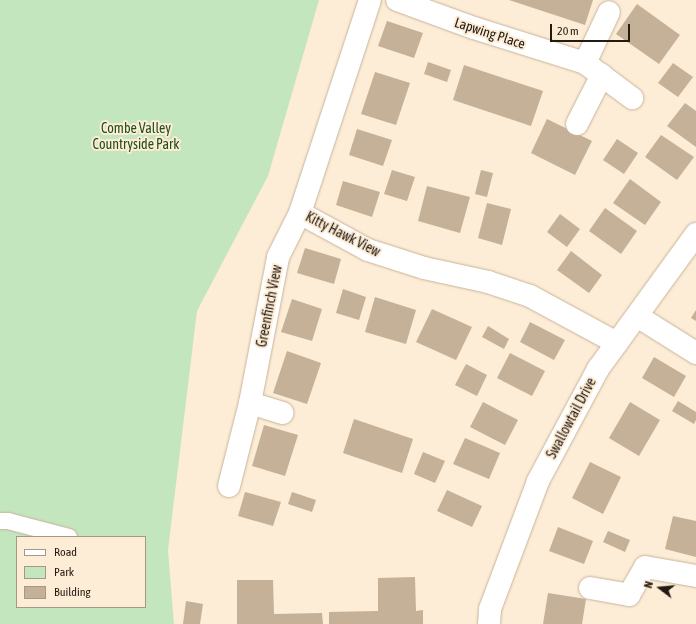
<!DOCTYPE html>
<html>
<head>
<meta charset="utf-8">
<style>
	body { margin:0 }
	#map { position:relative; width:696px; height:624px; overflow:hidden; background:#fdecd6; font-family:"Asap Condensed",sans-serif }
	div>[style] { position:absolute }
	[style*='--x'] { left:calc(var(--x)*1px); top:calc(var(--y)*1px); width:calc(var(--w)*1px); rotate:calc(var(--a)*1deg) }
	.green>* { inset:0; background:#c4e6bf }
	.building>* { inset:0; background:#c5b197 }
	.roads { filter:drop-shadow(0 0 1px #c7b499) drop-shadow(0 0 1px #c7b499) }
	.service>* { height:16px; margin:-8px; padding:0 8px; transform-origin:8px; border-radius:8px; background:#fff }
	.minor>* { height:22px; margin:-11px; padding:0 11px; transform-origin:11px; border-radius:11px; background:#fff }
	span { translate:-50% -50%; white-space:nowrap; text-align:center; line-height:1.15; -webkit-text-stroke:4px #fdecd6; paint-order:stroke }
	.street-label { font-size:14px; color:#231b11 }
	.park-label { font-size:14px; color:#20501a }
	.legend { position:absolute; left:16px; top:536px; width:130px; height:72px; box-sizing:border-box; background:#fdecd6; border:1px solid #a69887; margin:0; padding:5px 7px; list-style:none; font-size:12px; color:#231b11 }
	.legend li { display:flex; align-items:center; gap:8px; height:20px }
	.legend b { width:20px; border:1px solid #a69887 }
	.north { position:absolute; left:640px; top:568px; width:40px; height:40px; -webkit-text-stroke:3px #fdecd6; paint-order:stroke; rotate:286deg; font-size:11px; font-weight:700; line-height:16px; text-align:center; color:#231b11 }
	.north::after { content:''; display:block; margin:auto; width:14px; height:18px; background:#231b11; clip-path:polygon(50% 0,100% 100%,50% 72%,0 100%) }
	.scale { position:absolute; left:550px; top:24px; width:80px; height:18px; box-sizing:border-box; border:2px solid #231b11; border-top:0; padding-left:5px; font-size:12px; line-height:14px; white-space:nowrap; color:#231b11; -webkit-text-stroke:3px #fdecd6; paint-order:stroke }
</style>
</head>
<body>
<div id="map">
	<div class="green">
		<i style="clip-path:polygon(evenodd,0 0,319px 0,268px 176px,197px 311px,168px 550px,174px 624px,0 624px,0 0,17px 537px,145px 537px,145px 607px,17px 607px,17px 537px)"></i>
	</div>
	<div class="building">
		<i style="clip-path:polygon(509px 0,593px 0,585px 25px)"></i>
		<i style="clip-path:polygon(637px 4px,680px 35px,659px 64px,616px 34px)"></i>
		<i style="clip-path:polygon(387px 21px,423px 33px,414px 58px,378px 46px)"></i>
		<i style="clip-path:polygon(428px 62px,451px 70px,447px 82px,424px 74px)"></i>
		<i style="clip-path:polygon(673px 63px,693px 77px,678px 97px,658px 83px)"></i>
		<i style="clip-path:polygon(464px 65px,543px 91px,531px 126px,453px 100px)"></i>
		<i style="clip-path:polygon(375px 72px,410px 83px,396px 125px,361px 114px)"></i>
		<i style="clip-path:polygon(685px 103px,696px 111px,696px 147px,667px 126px)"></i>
		<i style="clip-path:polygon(547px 119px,592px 141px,575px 175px,531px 153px)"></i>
		<i style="clip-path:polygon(357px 129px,392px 140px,383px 166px,349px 155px)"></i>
		<i style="clip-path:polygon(661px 135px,694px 157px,677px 180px,645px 157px)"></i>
		<i style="clip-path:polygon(617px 139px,638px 153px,624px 174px,603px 160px)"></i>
		<i style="clip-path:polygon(392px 170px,415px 177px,407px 201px,384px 194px)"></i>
		<i style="clip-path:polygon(481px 170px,493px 173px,487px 197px,475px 194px)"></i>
		<i style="clip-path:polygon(630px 179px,661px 202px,645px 225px,613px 203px)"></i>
		<i style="clip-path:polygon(343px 181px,380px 192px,372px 217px,336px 205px)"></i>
		<i style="clip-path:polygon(427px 186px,470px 197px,460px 233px,418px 221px)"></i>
		<i style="clip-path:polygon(487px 203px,511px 209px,502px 245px,478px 238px)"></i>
		<i style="clip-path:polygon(605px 208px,637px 231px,621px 254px,589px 231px)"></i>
		<i style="clip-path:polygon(560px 214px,580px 229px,567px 247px,547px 232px)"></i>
		<i style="clip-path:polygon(305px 248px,341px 259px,334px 284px,297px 273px)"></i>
		<i style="clip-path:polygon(571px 251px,602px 275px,589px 293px,557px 270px)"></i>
		<i style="clip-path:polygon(343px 289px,366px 297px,359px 320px,336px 313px)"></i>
		<i style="clip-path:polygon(375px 297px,416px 310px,406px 344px,365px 332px)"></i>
		<i style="clip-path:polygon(292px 299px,322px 309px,312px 341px,281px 332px)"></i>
		<i style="clip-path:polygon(432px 309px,472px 327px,456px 360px,416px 342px)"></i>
		<i style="clip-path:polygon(696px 310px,696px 321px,691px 318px)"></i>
		<i style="clip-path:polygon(530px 322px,565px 340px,554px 360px,520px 342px)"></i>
		<i style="clip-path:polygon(488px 326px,509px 339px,504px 349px,482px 337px)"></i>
		<i style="clip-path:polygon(287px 351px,321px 363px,307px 404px,273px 393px)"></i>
		<i style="clip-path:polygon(510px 353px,545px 371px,532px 396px,497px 378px)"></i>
		<i style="clip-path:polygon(654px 357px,686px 376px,674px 397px,642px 378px)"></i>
		<i style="clip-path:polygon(466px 364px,487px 375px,477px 396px,455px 385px)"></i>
		<i style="clip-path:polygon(678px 401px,696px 412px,696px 420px,694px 424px,672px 411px)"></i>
		<i style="clip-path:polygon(483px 402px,518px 420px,505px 445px,470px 427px)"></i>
		<i style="clip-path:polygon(630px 402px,660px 420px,639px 456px,609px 438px)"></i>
		<i style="clip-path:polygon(354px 419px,413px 439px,402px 473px,343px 453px)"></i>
		<i style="clip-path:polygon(264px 425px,298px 435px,285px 476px,252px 466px)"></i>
		<i style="clip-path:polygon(465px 438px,500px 453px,489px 479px,453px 464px)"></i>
		<i style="clip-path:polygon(423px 452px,445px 461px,435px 483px,414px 474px)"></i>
		<i style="clip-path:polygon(590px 462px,621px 477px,603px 514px,572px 498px)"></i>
		<i style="clip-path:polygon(447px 490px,482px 506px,472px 527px,437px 511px)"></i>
		<i style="clip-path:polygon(245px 492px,281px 502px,273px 526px,238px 516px)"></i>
		<i style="clip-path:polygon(292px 492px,316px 500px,312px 512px,288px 504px)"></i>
		<i style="clip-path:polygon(673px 516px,696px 521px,696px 557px,665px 549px)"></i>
		<i style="clip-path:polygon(558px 527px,593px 541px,584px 564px,549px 551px)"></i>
		<i style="clip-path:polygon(608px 531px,630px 540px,625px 552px,603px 542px)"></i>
		<i style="clip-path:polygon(415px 577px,416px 611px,423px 610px,423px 624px,329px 624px,329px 612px,378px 611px,378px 578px)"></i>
		<i style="clip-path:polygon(237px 580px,273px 580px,274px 614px,322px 613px,323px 624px,237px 624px)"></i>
		<i style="clip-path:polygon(548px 593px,586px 599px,582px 624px,543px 624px)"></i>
		<i style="clip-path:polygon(186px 601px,203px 604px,200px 624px,183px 624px)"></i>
	</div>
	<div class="roads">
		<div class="service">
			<i style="--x:0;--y:521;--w:8;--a:0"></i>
			<i style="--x:8;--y:521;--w:63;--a:14.7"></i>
		</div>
		<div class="minor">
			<i style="--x:370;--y:0;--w:224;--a:108.2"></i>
			<i style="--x:300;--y:213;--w:77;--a:28.6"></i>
			<i style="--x:368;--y:250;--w:59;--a:17.8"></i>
			<i style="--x:424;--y:268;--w:66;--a:12.3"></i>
			<i style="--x:488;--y:282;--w:44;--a:18.4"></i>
			<i style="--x:530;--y:296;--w:99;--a:28.4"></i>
			<i style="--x:397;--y:0;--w:82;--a:20"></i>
			<i style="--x:474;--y:28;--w:116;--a:17.5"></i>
			<i style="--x:585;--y:63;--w:59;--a:36.7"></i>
			<i style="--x:585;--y:63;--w:56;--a:-64.8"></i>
			<i style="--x:577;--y:124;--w:55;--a:-63"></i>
			<i style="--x:637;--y:316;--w:70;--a:32.1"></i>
			<i style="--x:250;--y:403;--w:34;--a:17"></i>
			<i style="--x:229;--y:486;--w:86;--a:-75.8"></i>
			<i style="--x:250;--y:403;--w:149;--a:-79.1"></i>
			<i style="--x:278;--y:257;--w:49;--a:-63.4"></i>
			<i style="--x:590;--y:588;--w:40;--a:10"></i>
			<i style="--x:629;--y:595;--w:32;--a:-60"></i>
			<i style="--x:645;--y:567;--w:52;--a:10"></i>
			<i style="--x:489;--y:624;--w:15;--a:-86"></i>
			<i style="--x:490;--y:609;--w:137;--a:-69.4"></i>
			<i style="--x:538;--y:481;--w:127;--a:-61.8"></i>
			<i style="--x:598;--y:369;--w:167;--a:-54"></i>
		</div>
	</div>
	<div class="street-label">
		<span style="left:490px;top:33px;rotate:18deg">Lapwing Place</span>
		<span style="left:343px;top:234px;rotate:27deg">Kitty Hawk View</span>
		<span style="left:269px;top:306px;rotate:-79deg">Greenfinch View</span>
		<span style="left:571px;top:418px;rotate:-62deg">Swallowtail Drive</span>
	</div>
	<div class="park-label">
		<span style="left:136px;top:136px">Combe Valley<br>Countryside Park</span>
	</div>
	<ul class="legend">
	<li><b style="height:5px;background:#fff"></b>Road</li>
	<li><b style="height:11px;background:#c4e6bf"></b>Park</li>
	<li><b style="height:11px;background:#c5b197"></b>Building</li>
	</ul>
	<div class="north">N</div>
	<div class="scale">20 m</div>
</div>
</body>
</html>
